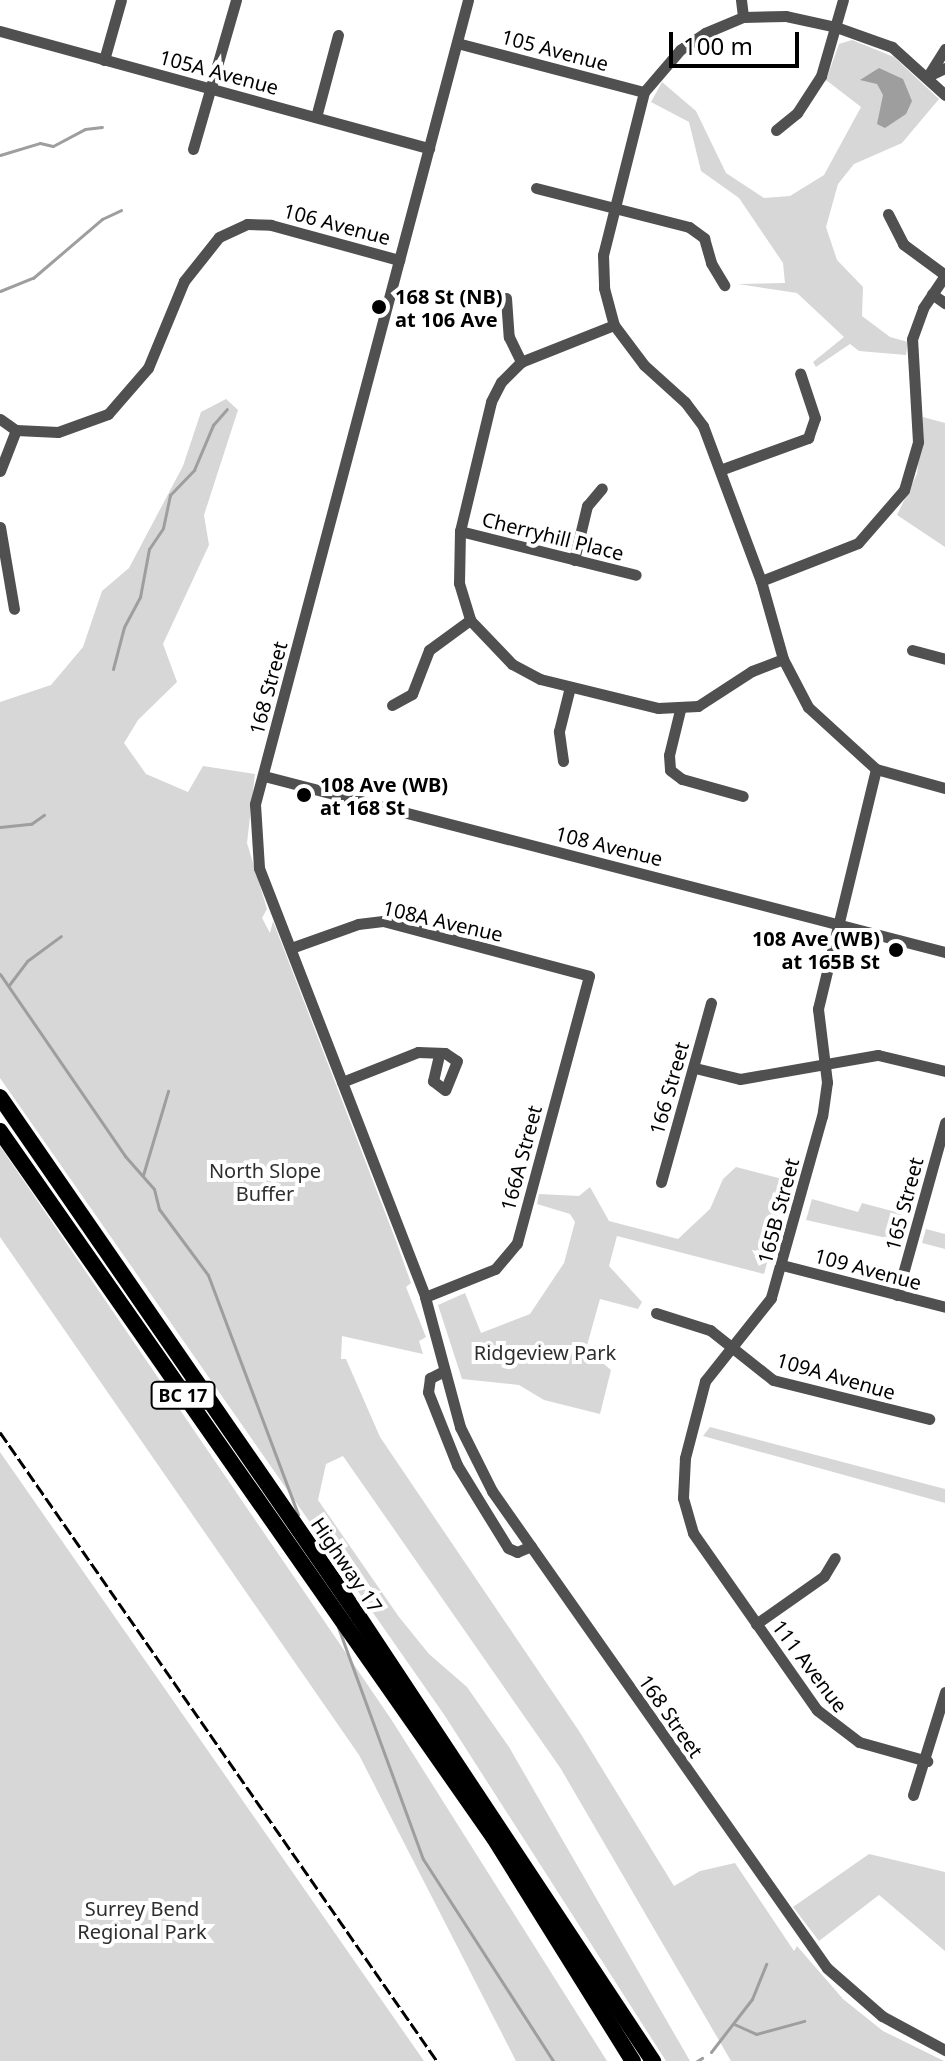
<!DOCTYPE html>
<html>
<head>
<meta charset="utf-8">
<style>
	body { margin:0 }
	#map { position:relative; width:945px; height:2061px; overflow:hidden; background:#fff; font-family:"Noto Sans",sans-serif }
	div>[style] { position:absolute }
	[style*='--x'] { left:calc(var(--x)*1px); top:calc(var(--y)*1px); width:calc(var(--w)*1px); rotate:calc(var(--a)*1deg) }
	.green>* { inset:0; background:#d7d7d7 }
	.water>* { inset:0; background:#9e9e9e }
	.stream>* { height:3px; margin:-1.5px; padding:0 1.5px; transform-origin:1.5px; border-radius:1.5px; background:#9e9e9e }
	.minor>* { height:11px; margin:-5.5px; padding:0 5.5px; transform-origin:5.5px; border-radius:5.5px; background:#505050 }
	.highway>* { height:16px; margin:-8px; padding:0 8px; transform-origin:8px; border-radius:8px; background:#000 }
	.rail>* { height:3px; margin-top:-1.5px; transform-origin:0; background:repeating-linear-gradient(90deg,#000 0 12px,transparent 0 16px) }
	.dots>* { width:22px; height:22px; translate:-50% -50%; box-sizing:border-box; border:4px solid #fff; border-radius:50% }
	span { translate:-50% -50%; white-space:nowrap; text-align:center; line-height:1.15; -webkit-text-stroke:8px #fff; paint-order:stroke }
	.shield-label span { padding:2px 6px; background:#fff; border:2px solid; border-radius:6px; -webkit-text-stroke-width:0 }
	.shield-label { font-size:18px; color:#000; font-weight:700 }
	.street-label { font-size:20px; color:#000 }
	.poi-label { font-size:20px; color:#000; font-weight:700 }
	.left { translate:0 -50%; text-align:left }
	.right { translate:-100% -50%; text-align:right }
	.park-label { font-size:20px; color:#2e2e2e }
	.scale { position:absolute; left:669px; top:32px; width:130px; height:36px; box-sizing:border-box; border:4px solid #000; border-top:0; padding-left:10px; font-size:24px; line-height:28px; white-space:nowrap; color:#000; -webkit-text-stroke:6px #fff; paint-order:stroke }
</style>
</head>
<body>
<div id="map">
	<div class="green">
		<i style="clip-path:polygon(852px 40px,894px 57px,939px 99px,902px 143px,854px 164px,838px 184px,826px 227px,837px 260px,863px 287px,862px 316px,890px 337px,908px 342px,906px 355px,859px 351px,850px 344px,816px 367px,813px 362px,844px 337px,797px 293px,738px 284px,785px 283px,783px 263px,739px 198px,701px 171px,689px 122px,651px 102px,662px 82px,696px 111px,726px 173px,764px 198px,790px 196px,824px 175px,861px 107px,826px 80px,839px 44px)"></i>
		<i style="clip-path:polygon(226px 399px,238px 410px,204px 515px,209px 545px,163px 644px,177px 682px,138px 720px,124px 743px,146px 774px,188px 792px,203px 766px,255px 774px,247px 843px,267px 909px,262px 918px,270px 933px,273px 921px,396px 1241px,411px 1283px,406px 1287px,426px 1337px,419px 1341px,423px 1354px,342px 1336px,341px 1359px,346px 1359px,380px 1437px,579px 1731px,674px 1886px,700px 1871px,735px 1863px,794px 1951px,797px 1946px,843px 1999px,883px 2031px,944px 2061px,731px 2061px,561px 1769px,343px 1456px,326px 1464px,318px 1500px,399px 1617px,429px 1654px,467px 1687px,509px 1747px,690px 2061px,666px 2061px,445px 1716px,0 1078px,0 702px,51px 685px,83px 647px,102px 591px,129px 568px,183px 466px,201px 412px)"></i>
		<i style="clip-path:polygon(923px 417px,945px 423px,945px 547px,897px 515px,917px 474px)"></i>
		<i style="clip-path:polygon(0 1146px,391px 1719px,607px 2061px,516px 2061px,359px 1755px,0 1237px)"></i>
		<i style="clip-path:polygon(736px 1167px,790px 1181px,764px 1274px,617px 1236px,609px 1266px,642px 1302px,638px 1309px,600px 1299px,586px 1349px,611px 1370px,600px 1414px,544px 1400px,519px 1385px,462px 1379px,438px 1305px,465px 1293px,481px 1333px,530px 1314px,564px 1263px,575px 1222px,570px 1214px,537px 1204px,539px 1194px,579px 1196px,590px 1187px,609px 1221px,678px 1239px,710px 1209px,723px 1179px)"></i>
		<i style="clip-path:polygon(812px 1199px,858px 1212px,862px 1203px,907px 1215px,900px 1241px,806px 1220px)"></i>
		<i style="clip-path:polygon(926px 1229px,945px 1234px,945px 1249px,922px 1243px)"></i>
		<i style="clip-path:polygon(710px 1427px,945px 1489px,945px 1503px,703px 1436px)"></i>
		<i style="clip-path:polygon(0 1452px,424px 2061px,0 2061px)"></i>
		<i style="clip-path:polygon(869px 1854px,945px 1872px,945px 1951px,879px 1895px,819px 1941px,793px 1907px)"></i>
	</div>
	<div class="water">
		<i style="clip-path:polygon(879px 68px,903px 79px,912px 101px,906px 114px,885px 128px,877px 124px,883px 95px,877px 84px,860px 80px)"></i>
	</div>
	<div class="stream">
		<i style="--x:0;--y:155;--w:42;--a:-16.7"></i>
		<i style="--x:40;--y:143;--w:13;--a:13"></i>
		<i style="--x:53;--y:146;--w:36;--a:-28"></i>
		<i style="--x:85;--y:129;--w:17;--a:-7"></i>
		<i style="--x:0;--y:291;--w:35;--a:-22"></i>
		<i style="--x:33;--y:278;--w:91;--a:-40.5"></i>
		<i style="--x:102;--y:219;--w:21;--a:-25"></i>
		<i style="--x:113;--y:669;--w:43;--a:-75.3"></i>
		<i style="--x:124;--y:627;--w:34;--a:-62"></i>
		<i style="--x:140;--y:597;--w:49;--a:-79.4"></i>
		<i style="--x:149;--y:549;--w:25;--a:-56"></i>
		<i style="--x:163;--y:528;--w:34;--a:-78"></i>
		<i style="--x:170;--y:495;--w:35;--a:-46"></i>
		<i style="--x:194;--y:470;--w:49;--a:-67.1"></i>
		<i style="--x:213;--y:425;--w:21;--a:-49"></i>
		<i style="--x:0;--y:827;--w:31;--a:-6"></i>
		<i style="--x:31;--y:824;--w:16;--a:-35"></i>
		<i style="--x:0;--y:974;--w:221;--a:55.5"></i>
		<i style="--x:125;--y:1156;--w:44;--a:48.7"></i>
		<i style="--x:154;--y:1189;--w:21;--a:76"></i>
		<i style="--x:159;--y:1209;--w:82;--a:53.4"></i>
		<i style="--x:208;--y:1275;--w:256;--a:69.4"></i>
		<i style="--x:9;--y:985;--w:30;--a:-53"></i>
		<i style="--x:27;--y:961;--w:42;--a:-36.3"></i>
		<i style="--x:143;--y:1175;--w:88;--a:-73.4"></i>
		<i style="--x:338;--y:1627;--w:247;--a:69.9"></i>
		<i style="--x:423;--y:1859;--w:240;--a:57.2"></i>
		<i style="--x:734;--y:2024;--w:24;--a:24"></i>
		<i style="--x:756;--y:2034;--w:50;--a:-15.2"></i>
		<i style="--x:711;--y:2052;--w:67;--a:-52.3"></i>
		<i style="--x:752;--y:1999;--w:38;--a:-68"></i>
		<i style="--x:697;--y:2061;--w:6;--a:-31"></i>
	</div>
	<div class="minor">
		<i style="--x:468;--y:0;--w:832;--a:104.84"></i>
		<i style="--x:255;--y:804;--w:64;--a:86.4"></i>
		<i style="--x:259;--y:868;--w:460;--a:68.8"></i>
		<i style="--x:425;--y:1297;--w:135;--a:74.9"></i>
		<i style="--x:460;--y:1427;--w:72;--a:63.4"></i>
		<i style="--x:492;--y:1491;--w:583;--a:54.92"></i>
		<i style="--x:827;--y:1968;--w:73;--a:41.1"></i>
		<i style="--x:882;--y:2016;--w:72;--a:28.4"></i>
		<i style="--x:741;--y:0;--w:17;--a:83"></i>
		<i style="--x:0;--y:31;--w:445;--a:15.3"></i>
		<i style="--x:457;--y:43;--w:193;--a:14.7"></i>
		<i style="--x:104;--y:60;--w:62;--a:-74.2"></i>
		<i style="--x:928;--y:76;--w:32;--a:-58"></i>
		<i style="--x:928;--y:76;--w:19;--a:-25"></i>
		<i style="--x:945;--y:95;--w:72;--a:-137.8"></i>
		<i style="--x:892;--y:47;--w:59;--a:-160.3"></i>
		<i style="--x:836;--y:27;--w:51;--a:-167.6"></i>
		<i style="--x:786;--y:16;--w:43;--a:178.7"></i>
		<i style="--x:743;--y:17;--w:41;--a:157.2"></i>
		<i style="--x:705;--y:33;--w:30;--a:146"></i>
		<i style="--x:680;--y:50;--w:55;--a:130.6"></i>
		<i style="--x:644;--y:92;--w:168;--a:104.1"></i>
		<i style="--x:603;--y:255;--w:33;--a:88"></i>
		<i style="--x:604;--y:288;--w:38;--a:75"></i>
		<i style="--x:614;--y:325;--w:50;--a:53.1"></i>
		<i style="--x:644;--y:365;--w:55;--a:42.1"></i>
		<i style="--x:685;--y:402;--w:30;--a:53"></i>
		<i style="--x:703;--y:426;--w:165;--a:69.5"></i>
		<i style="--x:761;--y:581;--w:81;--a:74.2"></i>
		<i style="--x:783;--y:659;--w:54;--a:62.5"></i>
		<i style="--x:808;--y:707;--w:92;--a:42.4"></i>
		<i style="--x:876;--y:769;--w:72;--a:15.4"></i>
		<i style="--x:316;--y:117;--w:85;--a:-75"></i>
		<i style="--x:776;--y:130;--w:27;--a:-39"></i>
		<i style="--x:797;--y:113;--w:44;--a:-57"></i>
		<i style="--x:821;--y:76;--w:79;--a:-73.9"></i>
		<i style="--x:193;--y:149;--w:155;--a:-73.9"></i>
		<i style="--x:536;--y:188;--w:158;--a:14.3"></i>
		<i style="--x:689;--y:227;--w:19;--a:36"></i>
		<i style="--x:704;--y:238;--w:26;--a:74"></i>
		<i style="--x:711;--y:263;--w:26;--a:59"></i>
		<i style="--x:888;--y:214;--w:34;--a:63"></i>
		<i style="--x:903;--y:244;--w:52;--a:36.4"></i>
		<i style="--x:932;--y:294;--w:16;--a:35"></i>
		<i style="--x:506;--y:298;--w:39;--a:86"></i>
		<i style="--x:509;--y:337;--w:28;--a:64"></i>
		<i style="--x:614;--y:325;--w:100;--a:158.3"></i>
		<i style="--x:521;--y:362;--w:28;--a:135"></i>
		<i style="--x:501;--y:382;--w:22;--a:117"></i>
		<i style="--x:491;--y:402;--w:133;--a:103.5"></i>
		<i style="--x:460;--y:531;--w:52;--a:91.1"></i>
		<i style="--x:459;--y:583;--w:39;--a:73"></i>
		<i style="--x:470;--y:620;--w:61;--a:46.3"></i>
		<i style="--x:512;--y:664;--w:32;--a:28"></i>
		<i style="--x:540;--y:679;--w:122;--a:13.8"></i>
		<i style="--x:658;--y:708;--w:40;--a:-2.9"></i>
		<i style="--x:698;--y:706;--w:64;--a:-32.9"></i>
		<i style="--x:752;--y:671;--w:33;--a:-21"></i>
		<i style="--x:0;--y:419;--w:19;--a:35"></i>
		<i style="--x:16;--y:430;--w:42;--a:2.7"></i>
		<i style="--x:58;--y:432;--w:53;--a:-19.8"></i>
		<i style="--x:108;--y:414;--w:61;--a:-49"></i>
		<i style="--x:148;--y:368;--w:94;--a:-67.5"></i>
		<i style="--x:184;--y:281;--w:56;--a:-51.5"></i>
		<i style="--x:219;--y:237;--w:31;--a:-25"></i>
		<i style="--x:247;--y:224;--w:24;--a:2"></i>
		<i style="--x:271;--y:225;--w:133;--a:15.3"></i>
		<i style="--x:720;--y:470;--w:94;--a:-20"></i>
		<i style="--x:808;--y:438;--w:21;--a:-71"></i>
		<i style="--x:815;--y:418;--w:47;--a:-108.4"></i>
		<i style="--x:0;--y:471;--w:44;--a:-68.7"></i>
		<i style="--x:0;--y:527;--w:83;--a:80.3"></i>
		<i style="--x:460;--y:531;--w:181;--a:14"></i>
		<i style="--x:574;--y:560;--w:56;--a:-76.5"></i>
		<i style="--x:587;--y:506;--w:23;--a:-50"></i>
		<i style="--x:761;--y:581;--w:104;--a:-21.4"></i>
		<i style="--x:858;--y:543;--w:70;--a:-49"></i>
		<i style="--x:904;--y:490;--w:50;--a:-73.7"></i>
		<i style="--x:918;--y:442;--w:103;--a:-93.3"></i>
		<i style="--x:912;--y:339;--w:33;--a:-70"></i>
		<i style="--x:923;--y:308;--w:40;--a:-56"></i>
		<i style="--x:912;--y:650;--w:34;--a:15"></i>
		<i style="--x:392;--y:705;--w:23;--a:-29"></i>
		<i style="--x:412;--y:694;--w:47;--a:-68.9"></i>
		<i style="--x:429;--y:650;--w:51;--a:-36.2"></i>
		<i style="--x:680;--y:710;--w:46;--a:103.7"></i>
		<i style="--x:669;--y:755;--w:15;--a:86"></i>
		<i style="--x:670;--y:770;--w:15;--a:37"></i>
		<i style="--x:682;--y:779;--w:63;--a:15.6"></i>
		<i style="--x:563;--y:761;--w:30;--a:-98"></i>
		<i style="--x:559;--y:731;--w:45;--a:-76"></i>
		<i style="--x:876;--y:769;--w:247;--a:103.6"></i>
		<i style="--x:818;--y:1009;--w:74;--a:83"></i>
		<i style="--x:827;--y:1082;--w:34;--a:98"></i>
		<i style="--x:822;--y:1116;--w:189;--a:105.7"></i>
		<i style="--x:771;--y:1298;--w:106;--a:128.5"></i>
		<i style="--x:705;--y:1381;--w:80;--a:104.6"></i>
		<i style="--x:685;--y:1458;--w:40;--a:92.9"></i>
		<i style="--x:683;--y:1498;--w:36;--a:74"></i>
		<i style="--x:693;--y:1533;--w:216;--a:55"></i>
		<i style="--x:817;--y:1710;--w:53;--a:37.3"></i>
		<i style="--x:859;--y:1742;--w:71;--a:15.6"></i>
		<i style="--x:264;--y:776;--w:703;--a:14.49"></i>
		<i style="--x:291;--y:948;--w:71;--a:-19.7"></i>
		<i style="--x:358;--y:924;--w:25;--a:-7"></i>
		<i style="--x:383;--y:921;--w:213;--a:14.9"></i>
		<i style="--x:589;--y:976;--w:277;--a:105.1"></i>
		<i style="--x:517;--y:1243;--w:34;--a:130"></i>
		<i style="--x:495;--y:1269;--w:75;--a:158.2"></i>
		<i style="--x:695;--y:1068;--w:46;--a:13.7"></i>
		<i style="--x:740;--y:1079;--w:140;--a:-9.9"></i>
		<i style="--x:878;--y:1055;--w:69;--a:13.4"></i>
		<i style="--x:342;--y:1082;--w:82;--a:-21.5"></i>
		<i style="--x:418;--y:1052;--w:27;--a:2"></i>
		<i style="--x:445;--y:1053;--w:14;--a:34"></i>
		<i style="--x:457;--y:1061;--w:31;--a:112"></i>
		<i style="--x:445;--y:1090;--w:15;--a:-143"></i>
		<i style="--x:433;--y:1081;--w:27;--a:-77"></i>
		<i style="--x:661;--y:1182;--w:186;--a:-74.4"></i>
		<i style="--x:782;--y:1265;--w:168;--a:14.4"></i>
		<i style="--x:897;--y:1295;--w:179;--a:-74.4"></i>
		<i style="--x:656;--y:1313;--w:57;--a:17.5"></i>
		<i style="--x:710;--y:1330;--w:80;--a:38.4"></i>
		<i style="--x:773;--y:1380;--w:161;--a:14"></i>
		<i style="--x:444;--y:1371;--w:16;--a:153"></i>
		<i style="--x:430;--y:1378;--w:14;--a:98"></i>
		<i style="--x:428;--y:1392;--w:79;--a:68.3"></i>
		<i style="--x:457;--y:1465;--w:97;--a:58.4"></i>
		<i style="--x:508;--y:1548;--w:10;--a:24"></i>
		<i style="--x:517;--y:1552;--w:15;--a:-23"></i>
		<i style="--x:756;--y:1624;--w:83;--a:-35.2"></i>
		<i style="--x:824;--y:1576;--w:21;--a:-59"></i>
		<i style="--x:913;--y:1795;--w:108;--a:-72.7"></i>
	</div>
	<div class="highway">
		<i style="--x:0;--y:1097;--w:632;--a:55.38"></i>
		<i style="--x:359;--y:1617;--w:533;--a:56.49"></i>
		<i style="--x:0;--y:1131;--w:862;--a:55.06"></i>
		<i style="--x:494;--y:1838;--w:263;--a:58.1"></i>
	</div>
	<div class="rail">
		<i style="--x:0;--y:1432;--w:766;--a:55.21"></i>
	</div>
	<div class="dots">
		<i style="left:379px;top:307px;background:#000"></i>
		<i style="left:304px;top:795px;background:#000"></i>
		<i style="left:896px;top:950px;background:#000"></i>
	</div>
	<div class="shield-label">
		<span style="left:183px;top:1395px">BC 17</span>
	</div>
	<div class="street-label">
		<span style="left:555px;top:50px;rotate:15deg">105 Avenue</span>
		<span style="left:219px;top:72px;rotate:15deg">105A Avenue</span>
		<span style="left:337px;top:224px;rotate:15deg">106 Avenue</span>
		<span style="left:553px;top:536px;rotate:14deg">Cherryhill Place</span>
		<span style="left:268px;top:688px;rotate:-75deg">168 Street</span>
		<span style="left:609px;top:846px;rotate:14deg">108 Avenue</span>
		<span style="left:443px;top:921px;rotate:13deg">108A Avenue</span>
		<span style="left:669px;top:1088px;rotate:-74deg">166 Street</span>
		<span style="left:521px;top:1158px;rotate:-75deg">166A Street</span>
		<span style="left:904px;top:1204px;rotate:-75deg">165 Street</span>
		<span style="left:778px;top:1211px;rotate:-75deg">165B Street</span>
		<span style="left:868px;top:1269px;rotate:15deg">109 Avenue</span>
		<span style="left:836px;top:1376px;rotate:16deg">109A Avenue</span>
		<span style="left:347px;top:1565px;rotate:56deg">Highway 17</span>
		<span style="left:810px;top:1666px;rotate:53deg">111 Avenue</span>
		<span style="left:671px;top:1716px;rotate:55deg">168 Street</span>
	</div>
	<div class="poi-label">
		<span class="left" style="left:395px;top:308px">168 St (NB)<br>at 106 Ave</span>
		<span class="left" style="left:320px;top:796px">108 Ave (WB)<br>at 168 St</span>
		<span class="right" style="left:880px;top:950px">108 Ave (WB)<br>at 165B St</span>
	</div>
	<div class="park-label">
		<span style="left:265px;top:1182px">North Slope<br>Buffer</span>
		<span style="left:545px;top:1352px">Ridgeview Park</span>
		<span style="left:142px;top:1920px">Surrey Bend<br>Regional Park</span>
	</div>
	<div class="scale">100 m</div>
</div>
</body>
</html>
